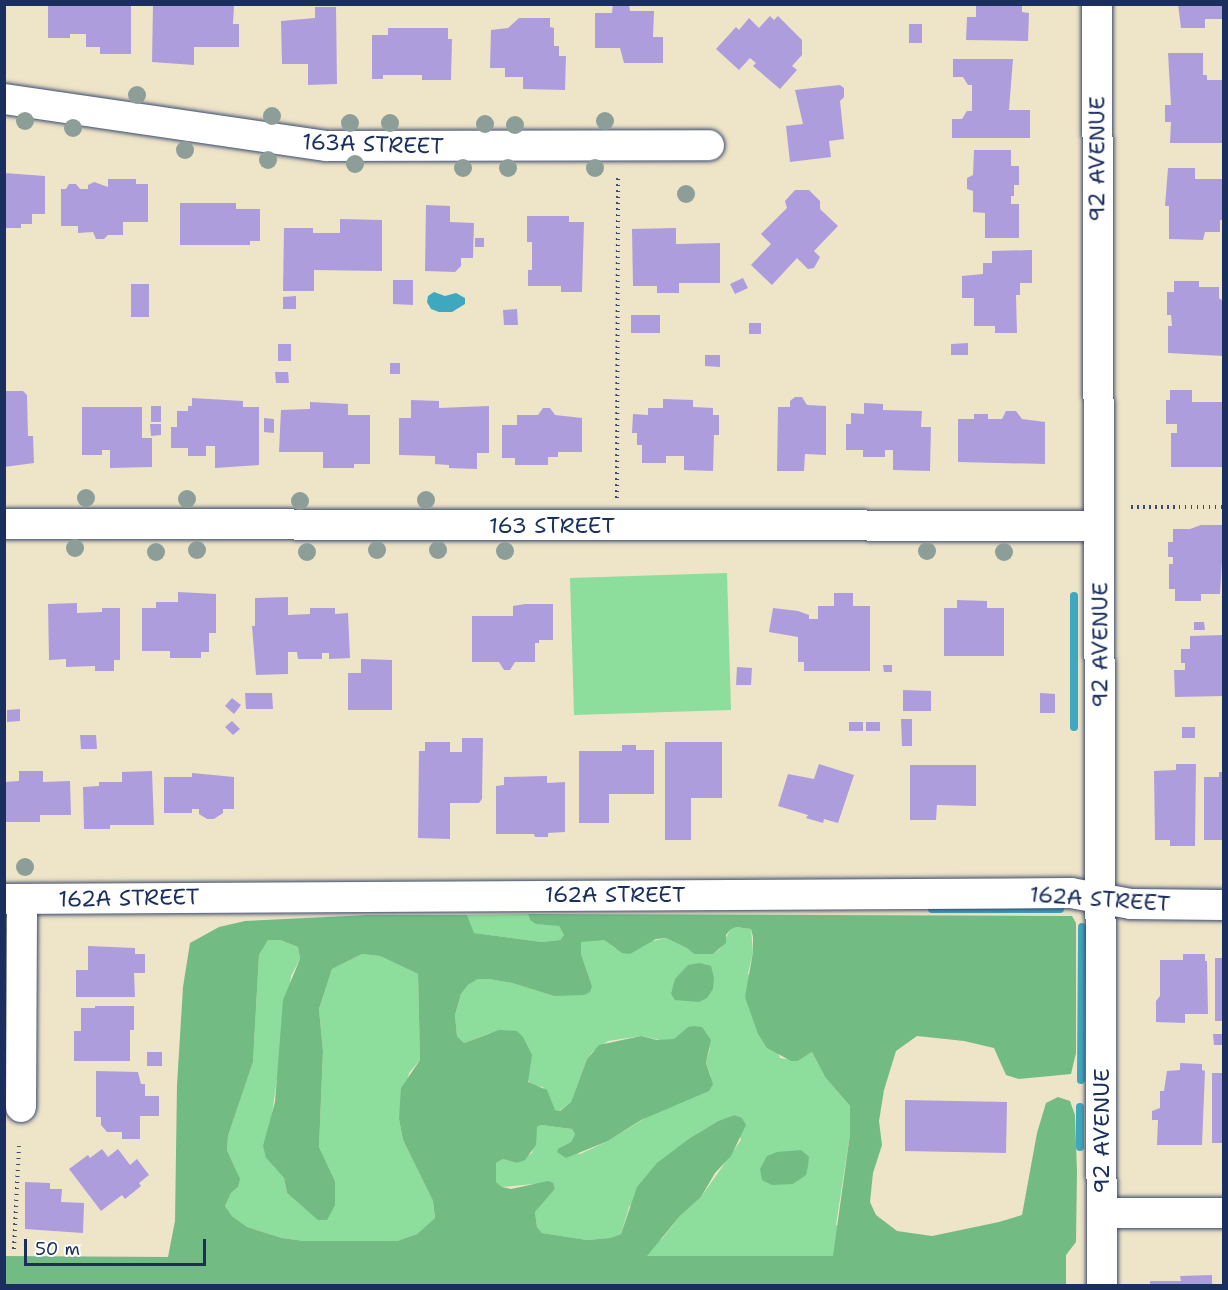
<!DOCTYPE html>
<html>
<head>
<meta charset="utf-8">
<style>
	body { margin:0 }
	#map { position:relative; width:1228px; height:1290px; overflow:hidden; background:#eee4c8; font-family:"Shantell Sans",sans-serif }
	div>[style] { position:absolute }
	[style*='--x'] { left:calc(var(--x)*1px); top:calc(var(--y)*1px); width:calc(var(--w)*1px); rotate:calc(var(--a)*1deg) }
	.green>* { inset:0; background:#8ddd9c }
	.forest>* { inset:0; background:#72bc84 }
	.water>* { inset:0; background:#3ea8bf }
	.stream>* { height:8px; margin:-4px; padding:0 4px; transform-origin:4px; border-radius:4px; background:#3ea8bf }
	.building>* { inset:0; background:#ae9ddd }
	.path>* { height:4px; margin-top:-2px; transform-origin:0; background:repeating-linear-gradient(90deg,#3b4a6e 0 1.5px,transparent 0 6px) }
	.roads { filter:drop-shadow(0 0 2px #3b4a6e) drop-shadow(0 0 2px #3b4a6e) }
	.minor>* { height:30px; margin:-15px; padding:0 15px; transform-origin:15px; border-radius:15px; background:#fff }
	.trees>* { width:18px; height:18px; margin:-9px; border-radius:50%; background:#8d9d98 }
	span { translate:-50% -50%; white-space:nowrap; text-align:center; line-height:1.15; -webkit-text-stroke:4.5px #fff; paint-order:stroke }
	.street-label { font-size:22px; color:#1b2f5e }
	.frame { position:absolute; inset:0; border:6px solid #1b2f5e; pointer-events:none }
	.scale { position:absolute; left:24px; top:1239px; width:182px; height:27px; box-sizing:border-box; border:3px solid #1b2f5e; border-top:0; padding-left:8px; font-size:18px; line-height:21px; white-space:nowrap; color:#1b2f5e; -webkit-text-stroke:4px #fff; paint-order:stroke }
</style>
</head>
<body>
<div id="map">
	<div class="green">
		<i style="clip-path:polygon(727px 573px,731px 710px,574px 715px,570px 578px)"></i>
		<i style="clip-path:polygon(528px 914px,530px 920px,559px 926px,564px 935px,560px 940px,542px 942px,473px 933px,467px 915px)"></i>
		<i style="clip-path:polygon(736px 927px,751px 929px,753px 952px,748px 973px,780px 1058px,798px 1061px,812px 1052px,825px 1077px,850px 1106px,850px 1134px,836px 1225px,1066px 1285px,511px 1285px,662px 1239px,680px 1216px,701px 1197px,741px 1140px,734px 1115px,718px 1121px,690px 1138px,629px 1207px,621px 1234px,610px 1238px,587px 1240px,542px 1233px,537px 1227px,535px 1212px,555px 1189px,533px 1184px,502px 1187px,496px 1182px,496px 1163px,503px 1159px,517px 1163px,532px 1153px,537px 1127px,541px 1125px,572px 1129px,575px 1134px,571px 1142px,559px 1148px,580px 1154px,608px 1141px,711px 1077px,706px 1063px,710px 1048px,688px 1027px,675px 1039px,665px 1041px,641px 1036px,608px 1041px,593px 1051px,587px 1059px,571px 1102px,559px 1111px,555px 1110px,543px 1087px,530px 1085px,527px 1077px,528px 1072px,490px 1033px,464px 1043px,457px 1036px,455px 1015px,461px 994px,468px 985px,478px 979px,489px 979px,512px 983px,554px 996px,592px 986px,581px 954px,581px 942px,593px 939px,604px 940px,616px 949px,666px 938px,688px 948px,694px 954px,713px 954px,720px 949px,730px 930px)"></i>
		<i style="clip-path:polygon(268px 940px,280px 940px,298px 947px,300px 959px,291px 976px,266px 1158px,284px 1178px,287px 1193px,319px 1220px,335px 1181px,319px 1147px,323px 1051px,319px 1009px,332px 969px,362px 954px,380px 956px,418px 974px,420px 1060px,409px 1073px,399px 1119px,403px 1140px,433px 1201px,435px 1218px,417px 1234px,397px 1241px,304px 1241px,282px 1238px,247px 1227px,232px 1216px,225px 1206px,231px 1193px,238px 1187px,236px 1170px,227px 1150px,228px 1136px,253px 1062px,259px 955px)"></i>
	</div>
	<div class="forest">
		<i style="clip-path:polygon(evenodd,528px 914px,1072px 916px,1076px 923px,1076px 1053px,1071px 1074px,1019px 1079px,1006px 1075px,994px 1048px,964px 1041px,917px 1036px,896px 1051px,884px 1090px,879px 1121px,882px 1145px,873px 1173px,870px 1202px,876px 1215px,897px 1231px,932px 1236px,999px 1222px,1022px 1215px,1037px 1133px,1046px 1103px,1058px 1097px,1070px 1101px,1075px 1115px,1077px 1172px,1076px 1242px,1066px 1255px,1066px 1285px,5px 1285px,5px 1256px,168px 1257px,175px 1221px,177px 1085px,183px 987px,190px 943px,219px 927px,245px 921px,368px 915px,467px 915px,474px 933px,542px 942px,560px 940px,564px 935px,559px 926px,536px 924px,530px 920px,528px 914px,736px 927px,751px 929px,753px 937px,753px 952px,745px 997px,758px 1034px,767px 1048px,791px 1061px,798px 1061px,812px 1052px,825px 1077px,850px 1106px,850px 1134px,833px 1256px,647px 1256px,680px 1216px,701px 1197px,715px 1173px,731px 1156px,746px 1125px,742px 1118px,734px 1115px,718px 1121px,690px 1138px,657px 1163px,637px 1187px,621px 1234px,610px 1238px,587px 1240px,542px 1233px,537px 1227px,535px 1212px,555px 1189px,553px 1183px,548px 1181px,511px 1189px,502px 1187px,496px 1182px,496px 1163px,503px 1159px,517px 1163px,525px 1160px,536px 1145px,537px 1127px,541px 1125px,572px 1129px,575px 1134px,571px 1142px,559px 1148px,557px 1152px,566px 1158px,608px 1141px,641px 1120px,709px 1091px,713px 1084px,706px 1063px,711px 1040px,702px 1027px,694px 1026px,688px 1027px,674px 1039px,657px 1040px,641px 1036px,599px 1045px,587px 1059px,571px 1102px,560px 1111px,555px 1110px,547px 1090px,528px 1082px,532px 1055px,523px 1037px,517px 1031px,499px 1030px,464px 1043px,457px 1036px,455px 1015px,461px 994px,468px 985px,478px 979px,489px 979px,512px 983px,554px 996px,584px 995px,590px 992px,592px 986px,581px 954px,581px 942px,604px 940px,622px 953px,630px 954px,656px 939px,666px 938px,687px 948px,694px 954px,713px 954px,726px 943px,726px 935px,730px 930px,736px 927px,528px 914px,268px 940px,280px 940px,298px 947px,300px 959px,283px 1000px,275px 1102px,263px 1146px,266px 1158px,284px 1178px,287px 1193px,318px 1220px,327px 1220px,335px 1205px,335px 1181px,319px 1147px,323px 1051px,319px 1009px,332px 969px,362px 954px,380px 956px,418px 974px,420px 1060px,401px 1088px,399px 1119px,403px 1140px,433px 1201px,435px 1218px,417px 1234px,397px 1241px,304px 1241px,282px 1238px,247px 1227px,232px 1216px,225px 1206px,231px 1193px,238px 1187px,240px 1179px,227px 1150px,228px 1136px,253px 1062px,259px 955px,268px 940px)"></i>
		<i style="clip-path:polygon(700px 963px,711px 966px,714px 978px,713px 989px,707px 998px,699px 1002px,675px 1000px,671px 994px,675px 979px,688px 965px)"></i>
		<i style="clip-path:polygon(801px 1150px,809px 1157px,808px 1166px,806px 1175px,793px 1184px,772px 1185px,762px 1180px,760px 1169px,767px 1156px,777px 1152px)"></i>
	</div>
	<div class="water">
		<i style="clip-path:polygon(434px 292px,445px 296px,456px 293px,465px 298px,465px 304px,452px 312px,439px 312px,431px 309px,427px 302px,428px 296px)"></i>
	</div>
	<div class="stream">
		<i style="--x:1074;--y:596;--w:131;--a:90"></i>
		<i style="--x:932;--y:909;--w:128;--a:0"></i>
		<i style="--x:1081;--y:1080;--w:153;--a:-89.6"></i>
		<i style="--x:1080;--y:1147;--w:40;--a:-90"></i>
	</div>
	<div class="building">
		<i style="clip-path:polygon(48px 4px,131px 4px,131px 54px,100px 54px,100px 47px,86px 47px,86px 34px,70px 34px,70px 38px,48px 38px)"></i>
		<i style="clip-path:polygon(220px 4px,234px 6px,233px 24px,239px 24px,239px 47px,194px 47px,194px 65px,152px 62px,153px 5px)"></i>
		<i style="clip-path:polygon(613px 4px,629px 4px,630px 11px,654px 11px,653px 37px,663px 37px,663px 63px,624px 63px,620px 48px,595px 48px,595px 13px,612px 13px)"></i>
		<i style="clip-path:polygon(976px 4px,1022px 4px,1022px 12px,1029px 13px,1028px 41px,966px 40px,967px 17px,976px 17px)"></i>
		<i style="clip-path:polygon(1178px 4px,1224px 4px,1224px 19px,1205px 19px,1205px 28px,1181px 28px)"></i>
		<i style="clip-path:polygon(315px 7px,336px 7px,337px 84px,308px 85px,308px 64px,282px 64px,281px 21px,315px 18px)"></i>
		<i style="clip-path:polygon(770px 16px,774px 20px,778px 16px,802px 40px,802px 55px,792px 66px,797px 70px,780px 89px,753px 66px,756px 63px,750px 58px,739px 70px,716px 49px,736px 27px,739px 30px,749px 18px,759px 28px)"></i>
		<i style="clip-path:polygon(519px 18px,550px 18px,550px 27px,554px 28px,554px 46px,559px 46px,559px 56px,566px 56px,565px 90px,523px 89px,523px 77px,505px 77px,505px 68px,490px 68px,491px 30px,508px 28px)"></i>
		<i style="clip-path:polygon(909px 24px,922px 24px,922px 43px,909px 43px)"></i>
		<i style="clip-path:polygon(388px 28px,448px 28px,448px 39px,452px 39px,451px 80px,422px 80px,422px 75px,383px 75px,383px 79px,372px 79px,372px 35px,388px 35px)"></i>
		<i style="clip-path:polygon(1168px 53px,1203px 53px,1203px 75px,1207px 75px,1207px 80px,1224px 80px,1223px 143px,1170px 143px,1171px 122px,1165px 122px,1165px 105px,1171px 105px)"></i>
		<i style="clip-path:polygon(953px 59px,1013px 59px,1009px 110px,1030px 110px,1030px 138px,952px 138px,952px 119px,962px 119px,967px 111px,972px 111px,972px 85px,968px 85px,963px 77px,953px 77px)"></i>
		<i style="clip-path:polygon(840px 85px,844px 88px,844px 97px,840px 101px,844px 139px,829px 141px,831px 157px,790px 162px,786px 126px,803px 124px,795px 90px)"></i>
		<i style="clip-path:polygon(974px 150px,1011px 150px,1011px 166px,1019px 166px,1019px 185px,1014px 185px,1014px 196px,1011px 196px,1011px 204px,1019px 204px,1019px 238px,985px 238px,985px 213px,973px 212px,973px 191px,967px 189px,967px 178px,973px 175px)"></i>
		<i style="clip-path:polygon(1168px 168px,1195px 168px,1195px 179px,1222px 179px,1224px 220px,1220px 220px,1220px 232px,1205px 232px,1203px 240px,1169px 239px,1169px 206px,1165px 206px)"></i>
		<i style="clip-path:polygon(4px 173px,45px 176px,45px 214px,32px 214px,32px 224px,21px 224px,21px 228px,4px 228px)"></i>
		<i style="clip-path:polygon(108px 179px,136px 179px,136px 184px,148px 184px,148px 222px,123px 222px,123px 235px,108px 235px,104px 239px,96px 239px,93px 232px,78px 233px,78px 226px,61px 226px,61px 189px,66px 189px,69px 184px,76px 184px,80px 189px,88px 189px,88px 185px,94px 182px,108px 187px)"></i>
		<i style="clip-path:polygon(795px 190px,809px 190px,820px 201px,820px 209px,838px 226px,814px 251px,820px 257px,814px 268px,808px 269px,797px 258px,772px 285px,751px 265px,771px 244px,761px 234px,787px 208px,785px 201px)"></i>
		<i style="clip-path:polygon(180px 203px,236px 203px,236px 209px,260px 209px,260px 241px,250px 241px,250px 245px,180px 245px)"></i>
		<i style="clip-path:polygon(426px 205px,450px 206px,450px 222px,474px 223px,473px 258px,461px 258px,461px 266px,455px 272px,425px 271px)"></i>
		<i style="clip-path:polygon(527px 216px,569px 216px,569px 222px,584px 222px,582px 292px,561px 292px,561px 286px,528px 286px,528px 270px,532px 270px,532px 242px,527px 242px)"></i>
		<i style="clip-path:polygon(340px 219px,382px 220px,382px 271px,314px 270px,314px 291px,283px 291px,284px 228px,313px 228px,313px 233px,340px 233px)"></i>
		<i style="clip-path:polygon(676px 228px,676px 244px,720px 243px,720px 283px,679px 283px,679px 293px,657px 293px,657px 286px,633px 286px,632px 229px)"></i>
		<i style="clip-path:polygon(475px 238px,484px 238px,484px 247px,475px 247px)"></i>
		<i style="clip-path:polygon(1032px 250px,1032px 283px,1020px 283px,1020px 295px,1016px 295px,1017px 333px,995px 333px,995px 326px,974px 326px,974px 298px,962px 298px,962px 276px,983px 274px,983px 263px,992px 263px,992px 251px)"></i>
		<i style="clip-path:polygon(743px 278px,748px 288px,735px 294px,730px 284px)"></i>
		<i style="clip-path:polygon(393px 280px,413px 280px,413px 305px,393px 304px)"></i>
		<i style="clip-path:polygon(1174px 281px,1199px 281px,1199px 287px,1219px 287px,1219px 298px,1224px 302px,1224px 356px,1168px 353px,1168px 326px,1172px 326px,1171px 315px,1167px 315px,1167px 292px,1174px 292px)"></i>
		<i style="clip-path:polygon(131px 284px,149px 284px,149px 317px,131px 317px)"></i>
		<i style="clip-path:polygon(296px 296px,296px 309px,283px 309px,283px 297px)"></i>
		<i style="clip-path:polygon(517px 309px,518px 325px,504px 325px,503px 310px)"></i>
		<i style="clip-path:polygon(631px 315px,660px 315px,660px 333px,631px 333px)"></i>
		<i style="clip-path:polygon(749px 323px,761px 323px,761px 334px,749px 334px)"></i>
		<i style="clip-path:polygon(968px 343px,968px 355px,951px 355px,951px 344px)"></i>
		<i style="clip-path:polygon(278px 344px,291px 344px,291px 361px,278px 361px)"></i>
		<i style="clip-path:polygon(705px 355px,720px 355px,720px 367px,705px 366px)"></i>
		<i style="clip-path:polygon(390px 363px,400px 363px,400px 374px,390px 374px)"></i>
		<i style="clip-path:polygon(275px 372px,288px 372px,289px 383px,276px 383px)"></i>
		<i style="clip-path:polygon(1170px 390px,1192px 390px,1192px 402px,1224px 402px,1224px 467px,1171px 467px,1171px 433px,1177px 433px,1177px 424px,1166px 424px,1166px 400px,1170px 400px)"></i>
		<i style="clip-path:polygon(4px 391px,23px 391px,27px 395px,28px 436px,33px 436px,34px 463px,4px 467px)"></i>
		<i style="clip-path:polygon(795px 397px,802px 397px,807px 405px,826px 406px,826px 455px,805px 454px,804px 471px,777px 471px,778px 407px,790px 407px,790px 401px)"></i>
		<i style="clip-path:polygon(192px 398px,243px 401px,243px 407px,259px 407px,259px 465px,215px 468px,215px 446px,206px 446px,206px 456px,188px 456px,188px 448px,171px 448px,171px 427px,177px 427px,177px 411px,188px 411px,188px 406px,192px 406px)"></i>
		<i style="clip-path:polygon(663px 399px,693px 400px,693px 407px,713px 408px,713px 415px,719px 415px,719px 435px,714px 435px,713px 471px,684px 470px,684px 456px,666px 456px,666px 463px,642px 463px,642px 445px,637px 445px,637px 433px,632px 433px,633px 414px,648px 415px,648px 408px,663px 408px)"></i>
		<i style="clip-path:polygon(411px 400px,439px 401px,439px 408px,489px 406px,489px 453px,477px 453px,477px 469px,449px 468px,449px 465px,435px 464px,435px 456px,399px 455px,399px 418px,411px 418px)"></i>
		<i style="clip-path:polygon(310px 402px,348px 404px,348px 415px,370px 415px,370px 464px,354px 464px,354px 468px,323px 468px,323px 452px,279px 452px,281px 410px,310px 409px)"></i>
		<i style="clip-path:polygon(864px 403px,883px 404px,883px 410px,922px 411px,921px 427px,931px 427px,930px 471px,893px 470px,893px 450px,885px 450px,885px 457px,863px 457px,863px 450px,846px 450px,846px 424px,851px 424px,851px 413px,864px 414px)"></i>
		<i style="clip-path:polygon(151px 406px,161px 406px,161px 422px,151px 422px)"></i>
		<i style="clip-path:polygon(82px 407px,142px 407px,142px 438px,152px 438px,152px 467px,110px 468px,110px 450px,102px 450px,102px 455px,82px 455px)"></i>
		<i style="clip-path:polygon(543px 408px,550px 408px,555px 415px,582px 418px,582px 452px,558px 452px,558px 457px,548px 457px,548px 465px,515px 465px,515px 458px,502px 458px,502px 425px,517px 425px,517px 415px,538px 415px)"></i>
		<i style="clip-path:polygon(1006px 411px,1016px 411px,1022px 419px,1045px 422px,1045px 464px,958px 462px,958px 419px,974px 419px,974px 414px,988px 414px,988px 419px,1002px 419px)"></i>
		<i style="clip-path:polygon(264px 418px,274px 419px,274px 433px,264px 432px)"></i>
		<i style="clip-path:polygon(150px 424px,161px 424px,161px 435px,151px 436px)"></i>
		<i style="clip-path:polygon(1201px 525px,1222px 525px,1224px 529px,1220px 594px,1201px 594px,1201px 601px,1175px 601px,1175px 589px,1169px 589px,1169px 564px,1173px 564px,1173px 557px,1168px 557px,1168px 542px,1173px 542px,1173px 529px,1190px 529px)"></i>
		<i style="clip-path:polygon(178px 592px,216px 594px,216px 633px,209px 633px,209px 652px,201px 652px,201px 658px,170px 658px,170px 651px,142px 651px,142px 608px,156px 608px,156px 602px,178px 602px)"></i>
		<i style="clip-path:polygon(834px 593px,853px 593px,853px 606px,870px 606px,870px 671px,804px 671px,804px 662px,798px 662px,798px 637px,769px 632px,773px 608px,798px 611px,809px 615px,809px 619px,818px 619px,818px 606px,834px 606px)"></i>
		<i style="clip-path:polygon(288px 597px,288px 615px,310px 614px,310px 608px,335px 608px,335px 614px,348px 613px,350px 658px,329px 659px,329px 653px,322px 653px,322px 659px,298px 659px,297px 652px,288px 652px,288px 674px,256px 675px,252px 626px,255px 626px,255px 598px)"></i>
		<i style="clip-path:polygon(957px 600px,987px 601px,987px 608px,1004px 608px,1004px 656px,944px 656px,944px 608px,957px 608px)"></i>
		<i style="clip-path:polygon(77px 603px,77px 613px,102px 612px,102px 608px,120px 608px,120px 660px,114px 660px,114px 671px,95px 671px,95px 666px,66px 667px,66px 659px,49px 660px,48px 604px)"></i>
		<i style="clip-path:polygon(525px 604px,553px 604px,553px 640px,539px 640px,539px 643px,535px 643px,535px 662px,515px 662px,510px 670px,504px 670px,499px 662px,472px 662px,472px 616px,513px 616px,513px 606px)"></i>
		<i style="clip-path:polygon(1194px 622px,1204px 622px,1205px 630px,1194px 630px)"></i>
		<i style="clip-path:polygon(1224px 635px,1224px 696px,1175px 697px,1174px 670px,1185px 670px,1185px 663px,1181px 663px,1181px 649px,1190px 649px,1190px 636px)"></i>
		<i style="clip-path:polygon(361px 659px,392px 660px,392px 710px,348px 710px,348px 673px,361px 673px)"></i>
		<i style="clip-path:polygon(883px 665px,892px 665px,892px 672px,884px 672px)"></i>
		<i style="clip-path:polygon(737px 667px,752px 668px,751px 685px,736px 685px)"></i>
		<i style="clip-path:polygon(903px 690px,931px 691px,931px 711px,903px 711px)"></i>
		<i style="clip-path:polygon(245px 693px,272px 693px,273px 709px,246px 709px)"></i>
		<i style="clip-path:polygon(1040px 693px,1055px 694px,1055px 713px,1040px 713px)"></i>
		<i style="clip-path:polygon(232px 698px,241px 705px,234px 714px,225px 706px)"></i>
		<i style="clip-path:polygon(20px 709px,20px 721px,7px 722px,7px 710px)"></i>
		<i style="clip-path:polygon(901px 719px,912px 719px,912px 746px,902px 746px)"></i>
		<i style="clip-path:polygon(232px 721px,240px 729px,233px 735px,225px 727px)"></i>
		<i style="clip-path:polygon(849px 722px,863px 722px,863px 731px,849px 731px)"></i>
		<i style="clip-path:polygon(866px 722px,880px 722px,880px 731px,866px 731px)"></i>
		<i style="clip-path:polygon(1182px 727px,1195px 727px,1195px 738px,1182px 738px)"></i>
		<i style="clip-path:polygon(80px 735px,96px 735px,97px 749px,81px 749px)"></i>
		<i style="clip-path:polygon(462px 738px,483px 738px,482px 799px,479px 803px,450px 803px,450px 839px,418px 838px,419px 751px,425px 751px,425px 742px,450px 742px,450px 752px,462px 752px)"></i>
		<i style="clip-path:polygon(665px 742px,722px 742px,722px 798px,691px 798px,691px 840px,665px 840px)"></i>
		<i style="clip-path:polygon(622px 745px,636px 745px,636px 750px,654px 750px,654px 794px,609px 794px,609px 823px,579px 823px,579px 751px,622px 751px)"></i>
		<i style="clip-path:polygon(819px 764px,854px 775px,838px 823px,824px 819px,823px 823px,806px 818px,808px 815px,778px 806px,788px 774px,814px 779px)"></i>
		<i style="clip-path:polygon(1176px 764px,1196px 764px,1195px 846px,1170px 846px,1170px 840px,1155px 840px,1154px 771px,1176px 770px)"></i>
		<i style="clip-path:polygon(910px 765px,976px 765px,976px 806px,937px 805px,936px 820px,910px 820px)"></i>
		<i style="clip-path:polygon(19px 771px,43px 771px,43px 782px,70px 781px,71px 815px,40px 815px,40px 822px,4px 822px,4px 782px,19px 781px)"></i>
		<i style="clip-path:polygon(152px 771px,154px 825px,110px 825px,110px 829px,84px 829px,83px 787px,99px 786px,99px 782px,122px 782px,122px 772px)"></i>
		<i style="clip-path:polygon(1219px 772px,1224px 772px,1224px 840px,1204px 840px,1204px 777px,1219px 777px)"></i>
		<i style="clip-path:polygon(192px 773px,234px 777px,234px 809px,223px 809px,223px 813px,214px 819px,207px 819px,199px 814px,199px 809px,192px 809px,192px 813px,164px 813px,164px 777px,192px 777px)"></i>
		<i style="clip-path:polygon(547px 776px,547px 783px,565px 782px,565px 832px,548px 833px,548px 837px,535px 837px,534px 834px,496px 834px,496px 786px,504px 785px,504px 777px)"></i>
		<i style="clip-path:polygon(88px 946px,135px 948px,135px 954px,145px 954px,145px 973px,134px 973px,135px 997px,76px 997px,76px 970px,88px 970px)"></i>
		<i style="clip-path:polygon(1183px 954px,1205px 954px,1205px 961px,1207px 961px,1208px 1014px,1185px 1014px,1185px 1023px,1156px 1022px,1156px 1001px,1160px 996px,1160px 960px,1183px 960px)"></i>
		<i style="clip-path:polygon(1215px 958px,1224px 958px,1224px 1021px,1215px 1021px)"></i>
		<i style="clip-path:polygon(95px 1006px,134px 1006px,134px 1030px,130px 1030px,130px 1061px,74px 1061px,74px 1031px,81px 1031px,81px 1008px,95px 1008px)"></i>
		<i style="clip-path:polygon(1213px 1034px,1224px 1034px,1224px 1045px,1214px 1045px)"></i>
		<i style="clip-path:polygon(147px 1052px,162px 1052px,162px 1066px,147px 1066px)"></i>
		<i style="clip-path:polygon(1180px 1063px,1202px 1064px,1202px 1070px,1205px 1071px,1202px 1145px,1157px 1145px,1158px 1120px,1152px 1120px,1152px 1111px,1160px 1108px,1160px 1091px,1164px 1091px,1167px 1071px,1180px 1070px)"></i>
		<i style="clip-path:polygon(96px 1071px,138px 1072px,141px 1084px,145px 1084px,145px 1096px,159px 1096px,159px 1116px,140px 1116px,140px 1139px,122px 1139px,122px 1132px,107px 1132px,101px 1125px,101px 1117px,96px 1117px)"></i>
		<i style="clip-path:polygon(1212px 1073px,1224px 1073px,1224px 1143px,1212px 1143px)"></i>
		<i style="clip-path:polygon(905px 1100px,1007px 1102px,1006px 1153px,905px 1151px)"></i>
		<i style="clip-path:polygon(102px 1149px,108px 1157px,118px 1149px,130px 1165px,137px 1159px,149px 1175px,139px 1183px,141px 1186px,125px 1199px,122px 1195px,101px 1211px,69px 1169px,88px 1155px,90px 1158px)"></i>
		<i style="clip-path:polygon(25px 1182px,50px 1183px,50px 1189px,62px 1189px,61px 1202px,84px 1203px,83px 1233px,25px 1229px)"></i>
		<i style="clip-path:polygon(1212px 1275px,1212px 1286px,1150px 1286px,1150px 1281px,1181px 1281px,1180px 1276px)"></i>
	</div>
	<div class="path">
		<i style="--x:617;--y:498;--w:324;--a:-89.8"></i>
		<i style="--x:1131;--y:507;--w:93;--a:0"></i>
		<i style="--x:14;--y:1249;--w:103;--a:-87.2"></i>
	</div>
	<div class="roads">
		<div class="minor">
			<i style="--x:1097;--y:4;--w:1282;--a:89.78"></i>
			<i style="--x:4;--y:99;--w:325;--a:8.3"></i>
			<i style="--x:326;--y:146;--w:383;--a:-0.1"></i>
			<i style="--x:4;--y:524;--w:1095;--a:0.1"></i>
			<i style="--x:4;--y:899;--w:1067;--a:-0.32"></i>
			<i style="--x:1071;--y:893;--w:61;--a:10.4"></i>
			<i style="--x:1131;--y:904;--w:93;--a:0.6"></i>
			<i style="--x:21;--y:1107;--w:208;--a:-89.7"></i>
			<i style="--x:1102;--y:1213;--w:122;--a:0"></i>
		</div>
	</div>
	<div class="trees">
		<i style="left:137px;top:95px"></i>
		<i style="left:272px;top:116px"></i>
		<i style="left:25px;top:121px"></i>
		<i style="left:605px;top:121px"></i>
		<i style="left:350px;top:123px"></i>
		<i style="left:390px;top:123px"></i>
		<i style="left:485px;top:124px"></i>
		<i style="left:515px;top:125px"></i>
		<i style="left:73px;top:128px"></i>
		<i style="left:185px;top:150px"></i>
		<i style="left:268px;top:160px"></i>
		<i style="left:355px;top:164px"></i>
		<i style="left:463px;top:168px"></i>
		<i style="left:508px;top:168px"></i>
		<i style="left:595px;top:168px"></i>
		<i style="left:686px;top:194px"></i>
		<i style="left:86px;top:498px"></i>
		<i style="left:187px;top:499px"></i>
		<i style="left:426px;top:500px"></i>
		<i style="left:300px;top:501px"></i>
		<i style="left:75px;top:548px"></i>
		<i style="left:197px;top:550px"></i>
		<i style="left:377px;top:550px"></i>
		<i style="left:438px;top:550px"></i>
		<i style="left:505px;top:551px"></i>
		<i style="left:927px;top:551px"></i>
		<i style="left:156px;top:552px"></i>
		<i style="left:307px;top:552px"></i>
		<i style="left:1004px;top:552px"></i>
		<i style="left:25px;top:867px"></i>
	</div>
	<div class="street-label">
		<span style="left:373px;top:144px;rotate:2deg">163A STREET</span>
		<span style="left:1097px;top:159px;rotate:-90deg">92 AVENUE</span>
		<span style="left:552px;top:526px">163 STREET</span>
		<span style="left:1100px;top:645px;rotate:-90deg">92 AVENUE</span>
		<span style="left:615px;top:895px">162A STREET</span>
		<span style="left:129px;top:898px;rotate:-1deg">162A STREET</span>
		<span style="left:1100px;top:899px;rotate:4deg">162A STREET</span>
		<span style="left:1102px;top:1131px;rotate:-90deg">92 AVENUE</span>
	</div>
	<div class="frame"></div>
	<div class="scale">50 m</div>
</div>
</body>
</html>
